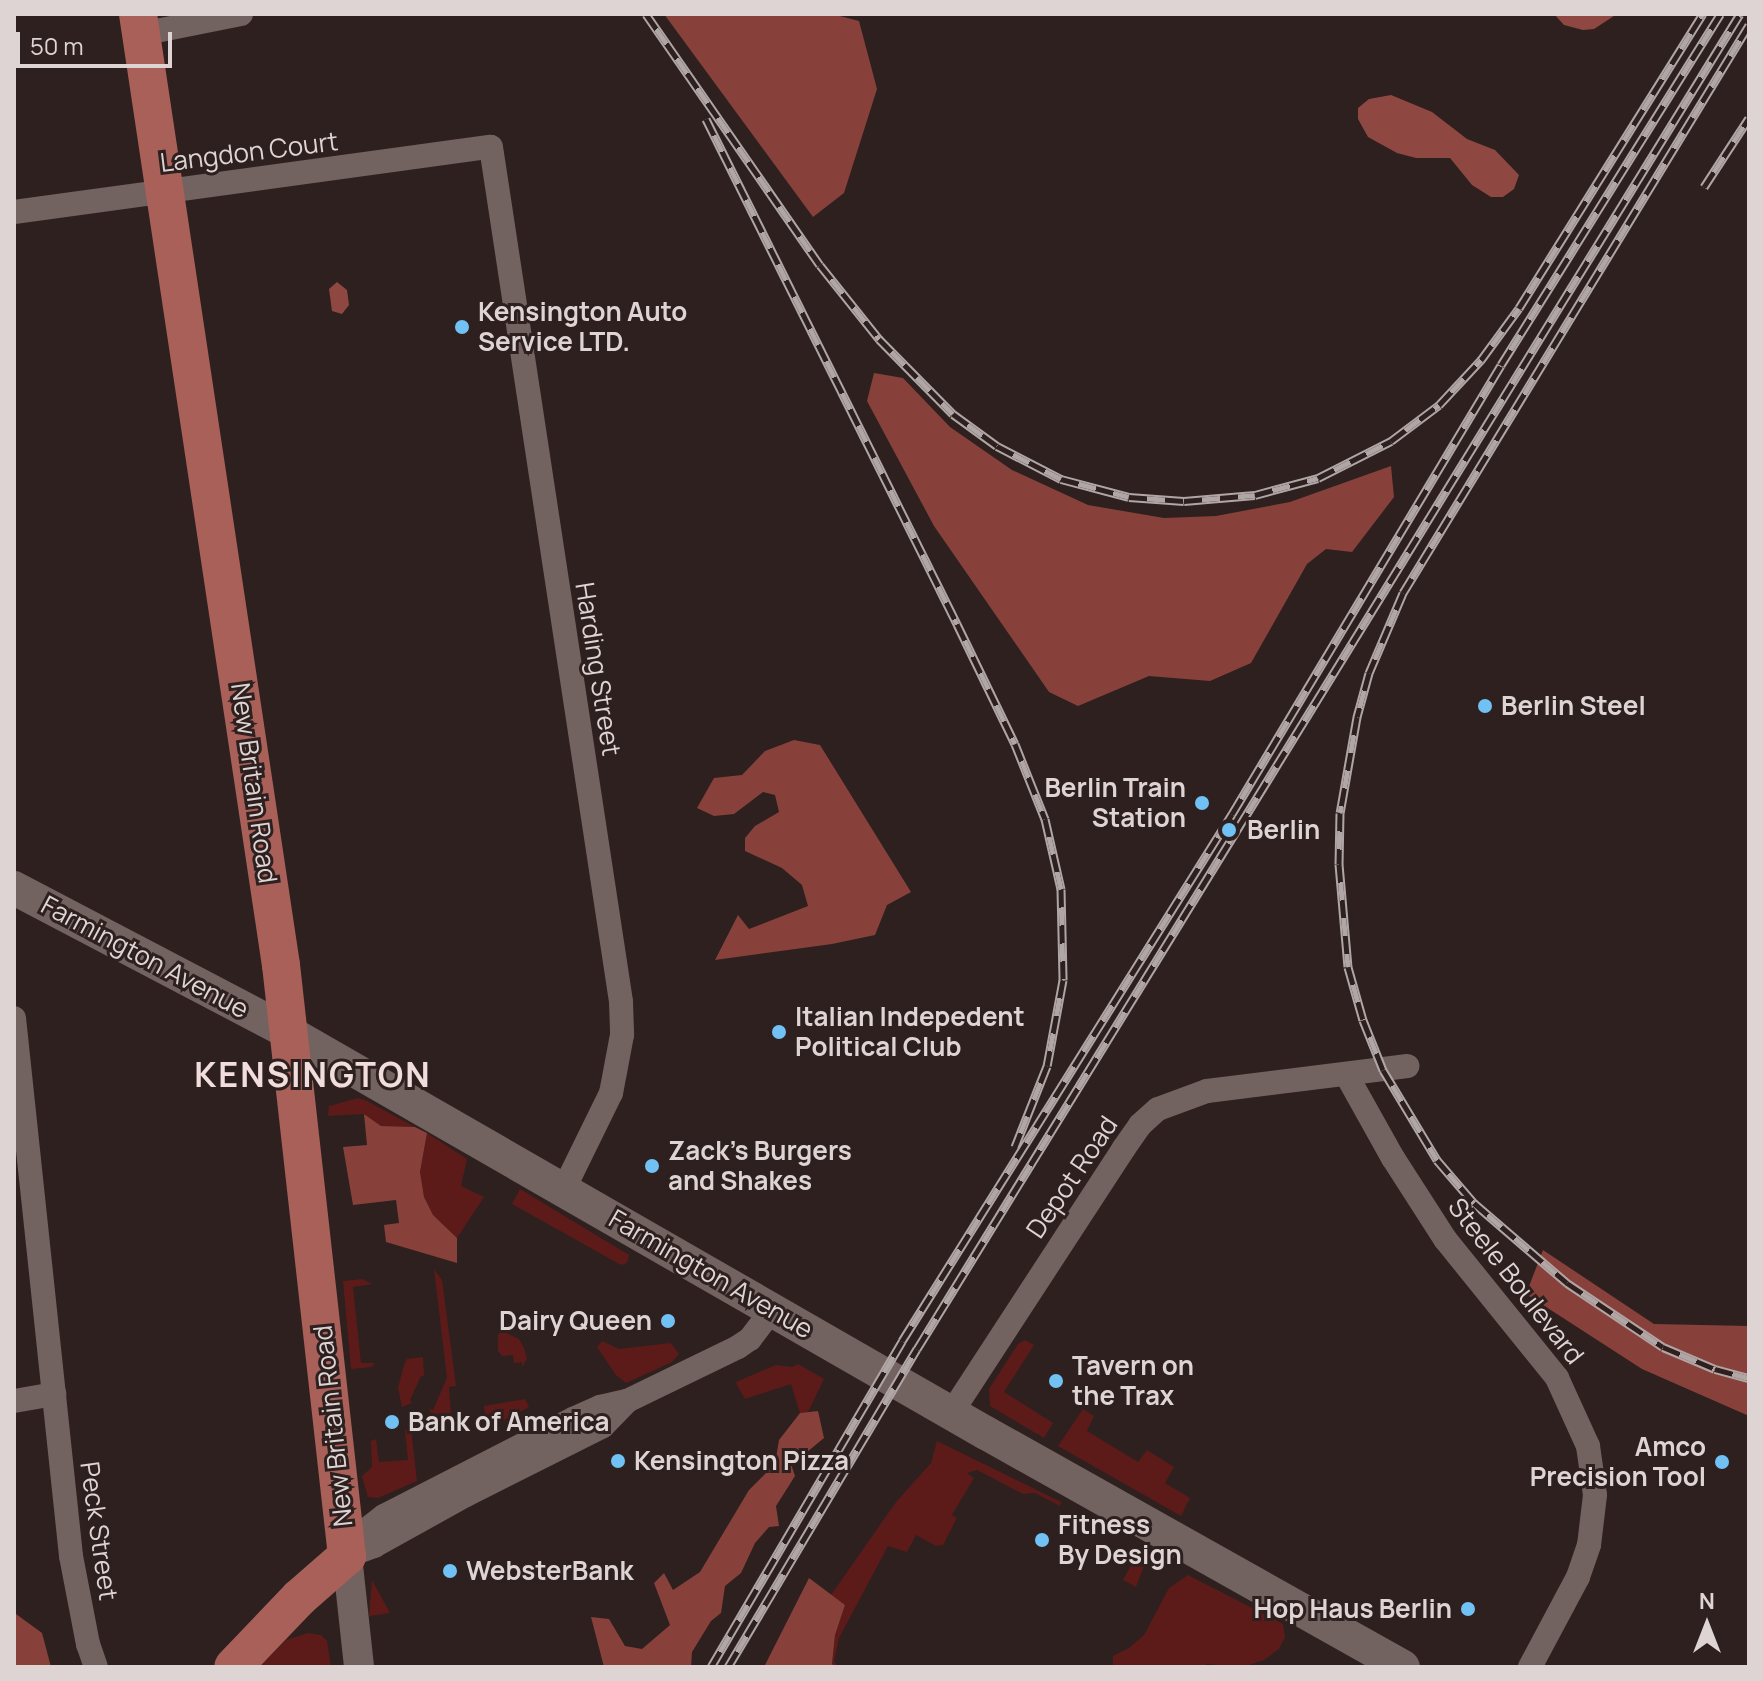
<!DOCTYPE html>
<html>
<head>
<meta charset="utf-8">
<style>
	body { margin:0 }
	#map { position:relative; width:1763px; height:1681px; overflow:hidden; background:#2d201f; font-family:Manrope,sans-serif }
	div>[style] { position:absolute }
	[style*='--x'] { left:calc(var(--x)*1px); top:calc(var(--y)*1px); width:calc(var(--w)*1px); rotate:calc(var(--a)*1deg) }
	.green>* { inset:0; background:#5c1b18 }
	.forest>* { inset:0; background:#87413a }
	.water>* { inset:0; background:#8e4841 }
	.minor>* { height:24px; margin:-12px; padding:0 12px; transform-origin:12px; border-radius:12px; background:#726260 }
	.tertiary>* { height:30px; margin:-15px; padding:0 15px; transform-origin:15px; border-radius:15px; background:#726260 }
	.secondary>* { height:34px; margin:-17px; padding:0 17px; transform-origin:17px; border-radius:17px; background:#726260 }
	.primary>* { height:38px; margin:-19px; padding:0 19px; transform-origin:19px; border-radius:19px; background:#a86059 }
	.rail>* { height:9px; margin-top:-4.5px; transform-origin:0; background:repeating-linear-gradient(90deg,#2d201f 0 18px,#b0a6a5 0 36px); box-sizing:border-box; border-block:2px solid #b0a6a5 }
	.dots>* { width:22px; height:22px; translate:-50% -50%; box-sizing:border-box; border:4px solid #2d201f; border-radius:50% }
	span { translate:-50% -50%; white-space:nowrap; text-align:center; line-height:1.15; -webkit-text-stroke:6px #2d201f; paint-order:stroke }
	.street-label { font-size:26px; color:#ddd4d3 }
	.poi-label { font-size:26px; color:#ddd4d3; font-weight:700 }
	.left { translate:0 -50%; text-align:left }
	.right { translate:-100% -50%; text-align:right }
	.district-label { font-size:34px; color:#f1dedc; font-weight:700; letter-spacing:2px }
	.frame { position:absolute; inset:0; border:16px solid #ddd4d3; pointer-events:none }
	.north { position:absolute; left:1667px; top:1585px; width:80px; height:80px; -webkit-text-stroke:6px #2d201f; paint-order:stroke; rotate:0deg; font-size:22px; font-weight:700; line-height:32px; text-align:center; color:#ddd4d3 }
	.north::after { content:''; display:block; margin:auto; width:28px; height:36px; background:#ddd4d3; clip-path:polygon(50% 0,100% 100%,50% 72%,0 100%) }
	.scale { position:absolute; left:16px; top:32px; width:156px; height:36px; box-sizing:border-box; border:4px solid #ddd4d3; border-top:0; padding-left:10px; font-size:24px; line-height:28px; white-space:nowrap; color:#ddd4d3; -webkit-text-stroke:6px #2d201f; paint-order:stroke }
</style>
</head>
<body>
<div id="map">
	<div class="green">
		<i style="clip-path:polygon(358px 1098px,367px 1101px,415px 1127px,381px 1126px,364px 1114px,328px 1116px,329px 1106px)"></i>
		<i style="clip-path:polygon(427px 1133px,467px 1159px,461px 1186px,484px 1197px,457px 1238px,433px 1215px,424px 1197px,420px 1172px)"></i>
		<i style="clip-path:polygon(520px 1189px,629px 1255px,627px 1263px,621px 1265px,512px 1204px)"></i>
		<i style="clip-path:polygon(434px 1269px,442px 1280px,456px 1386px,449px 1387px,451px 1414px,432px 1415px,429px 1409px,433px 1410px,447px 1378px)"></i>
		<i style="clip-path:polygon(362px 1279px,373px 1284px,353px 1287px,361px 1363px,375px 1363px,372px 1367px,351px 1369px,343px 1281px)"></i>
		<i style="clip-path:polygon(504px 1332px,519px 1339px,524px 1348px,527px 1359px,522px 1367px,522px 1362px,514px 1363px,513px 1355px,502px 1356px,498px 1351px,498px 1334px)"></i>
		<i style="clip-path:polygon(1025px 1340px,1034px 1345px,1004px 1392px,1053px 1423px,1044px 1438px,990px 1406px,989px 1389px,1018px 1344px)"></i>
		<i style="clip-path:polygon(602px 1341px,619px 1349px,671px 1343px,679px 1354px,672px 1362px,626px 1383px,616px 1375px,597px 1347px)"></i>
		<i style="clip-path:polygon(423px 1357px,424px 1376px,421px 1376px,410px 1400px,412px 1403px,402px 1407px,398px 1388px,404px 1365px,407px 1359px)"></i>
		<i style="clip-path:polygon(798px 1364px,824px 1379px,808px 1412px,800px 1413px,791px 1384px,745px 1399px,738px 1387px,736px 1382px,776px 1365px,792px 1367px)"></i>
		<i style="clip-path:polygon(525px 1399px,529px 1407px,487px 1429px,484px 1406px)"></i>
		<i style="clip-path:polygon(1083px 1409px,1094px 1416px,1087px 1431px,1138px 1462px,1147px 1450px,1174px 1467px,1165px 1483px,1190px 1498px,1181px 1516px,1058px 1446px)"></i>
		<i style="clip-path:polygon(411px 1429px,417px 1481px,378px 1498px,368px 1497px,362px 1476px,372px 1467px,371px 1441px,376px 1439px,379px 1462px,408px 1460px,405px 1430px)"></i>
		<i style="clip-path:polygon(937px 1441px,1061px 1502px,1060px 1506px,1035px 1493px,1023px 1494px,977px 1470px,967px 1473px,974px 1478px,952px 1515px,957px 1518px,943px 1545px,936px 1546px,916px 1535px,907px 1552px,888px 1546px,839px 1638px,834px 1662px,840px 1667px,835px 1667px,832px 1665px,835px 1635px,845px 1605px,831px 1595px,896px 1502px,931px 1463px)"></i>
		<i style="clip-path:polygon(1141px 1547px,1146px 1550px,1147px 1558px,1136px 1587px,1123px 1580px)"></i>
		<i style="clip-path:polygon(1188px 1575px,1283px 1624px,1285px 1637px,1279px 1649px,1264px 1660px,1243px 1667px,1207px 1664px,1205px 1667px,1113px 1667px,1113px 1656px,1129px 1648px,1144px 1635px,1169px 1588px)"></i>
		<i style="clip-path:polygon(372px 1580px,390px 1613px,369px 1616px)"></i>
		<i style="clip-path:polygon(308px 1633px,321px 1635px,327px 1641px,331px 1667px,259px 1667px,286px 1640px)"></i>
	</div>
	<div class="forest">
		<i style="clip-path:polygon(664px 14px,832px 14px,859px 21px,877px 89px,844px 193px,813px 217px)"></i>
		<i style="clip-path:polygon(874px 373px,903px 378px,950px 427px,1012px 470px,1088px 505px,1164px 518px,1216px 516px,1290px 502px,1391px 466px,1394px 497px,1352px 552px,1326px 549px,1307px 564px,1251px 663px,1210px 681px,1149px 676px,1078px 706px,1049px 692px,934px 526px,867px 401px)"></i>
		<i style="clip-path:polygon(794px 740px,820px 745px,911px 892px,887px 905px,875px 935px,832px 944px,715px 960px,738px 915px,749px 929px,808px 906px,802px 885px,782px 868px,745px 851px,745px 838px,755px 826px,779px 812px,775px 795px,763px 792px,734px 814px,714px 816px,697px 808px,714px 778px,742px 775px,765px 751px)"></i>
		<i style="clip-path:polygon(364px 1114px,381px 1126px,415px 1127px,427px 1133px,420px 1172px,424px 1197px,433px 1215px,457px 1238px,457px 1263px,386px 1242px,384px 1225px,399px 1223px,396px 1200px,353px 1205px,343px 1147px,367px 1145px)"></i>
		<i style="clip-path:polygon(1543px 1250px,1654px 1324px,1749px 1326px,1749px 1416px,1642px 1369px,1526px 1294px)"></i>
		<i style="clip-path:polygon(818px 1411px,824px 1438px,801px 1457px,790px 1461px,795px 1476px,776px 1506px,779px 1526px,769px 1527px,755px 1543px,741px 1573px,725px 1586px,721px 1613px,711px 1621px,692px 1652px,691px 1667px,604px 1667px,591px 1617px,609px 1619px,625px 1646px,642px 1649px,670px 1625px,654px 1583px,664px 1573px,673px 1590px,700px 1572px,749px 1490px,775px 1464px,779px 1440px,800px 1413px)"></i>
		<i style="clip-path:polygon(809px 1578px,845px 1605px,835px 1635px,832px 1664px,835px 1667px,764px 1667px)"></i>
		<i style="clip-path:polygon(16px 1614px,42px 1633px,51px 1667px,14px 1667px)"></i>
	</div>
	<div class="water">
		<i style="clip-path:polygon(1554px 14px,1617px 14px,1594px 29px,1583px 30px,1564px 25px)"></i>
		<i style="clip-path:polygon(1391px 95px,1432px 112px,1467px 139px,1495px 150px,1519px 175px,1514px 189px,1503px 197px,1491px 197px,1472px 185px,1450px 158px,1416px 158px,1397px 153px,1368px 137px,1358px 119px,1358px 108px,1369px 99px)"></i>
		<i style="clip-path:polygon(337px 282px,347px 290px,349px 305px,342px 314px,332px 311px,329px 289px)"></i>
	</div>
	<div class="minor">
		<i style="--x:141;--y:34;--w:102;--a:-11.3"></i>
		<i style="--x:14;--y:212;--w:481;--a:-7.8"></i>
		<i style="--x:491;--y:147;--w:865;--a:81.35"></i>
		<i style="--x:621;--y:1002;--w:33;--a:88"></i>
		<i style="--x:622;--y:1035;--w:59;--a:100.7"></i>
		<i style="--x:611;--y:1093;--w:107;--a:116.1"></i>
		<i style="--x:14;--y:1018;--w:541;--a:83.95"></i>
		<i style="--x:71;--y:1556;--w:90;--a:79.1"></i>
		<i style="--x:88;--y:1644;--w:24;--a:71"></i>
		<i style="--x:1346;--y:1074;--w:96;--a:60.8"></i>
		<i style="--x:1393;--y:1158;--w:96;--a:57.3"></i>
		<i style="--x:1445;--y:1239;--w:179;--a:51.1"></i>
		<i style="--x:1557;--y:1378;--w:75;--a:65.5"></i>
		<i style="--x:1588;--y:1446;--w:49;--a:81.9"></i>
		<i style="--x:1595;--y:1495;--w:50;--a:96.8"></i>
		<i style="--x:1589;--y:1545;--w:34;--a:109"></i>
		<i style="--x:1578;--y:1577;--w:102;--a:118.1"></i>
		<i style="--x:14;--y:1401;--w:41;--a:-9.9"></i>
		<i style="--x:952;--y:1412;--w:315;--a:-56.9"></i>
		<i style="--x:1124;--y:1148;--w:28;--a:-55"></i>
		<i style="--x:1140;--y:1125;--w:24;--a:-42"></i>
		<i style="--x:1158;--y:1109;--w:52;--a:-20.2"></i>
		<i style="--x:1207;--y:1091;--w:202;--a:-7.1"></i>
		<i style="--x:347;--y:1556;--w:27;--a:-57"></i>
		<i style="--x:362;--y:1533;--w:28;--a:-38"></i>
		<i style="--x:384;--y:1516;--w:212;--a:-27.2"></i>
		<i style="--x:573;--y:1419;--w:30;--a:-24"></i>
		<i style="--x:600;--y:1407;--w:28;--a:-13"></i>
		<i style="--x:627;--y:1401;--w:123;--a:-25.9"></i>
		<i style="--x:738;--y:1347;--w:14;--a:-34"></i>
		<i style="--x:750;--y:1339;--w:38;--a:-53"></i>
		<i style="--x:347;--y:1556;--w:29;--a:-20"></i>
		<i style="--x:374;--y:1546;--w:105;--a:-29"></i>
		<i style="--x:466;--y:1495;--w:153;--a:-26.7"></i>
		<i style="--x:603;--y:1426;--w:35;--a:-46"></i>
	</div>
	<div class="tertiary">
		<i style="--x:347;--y:1556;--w:112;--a:83.8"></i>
	</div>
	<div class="secondary">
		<i style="--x:14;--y:888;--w:312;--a:27.7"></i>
		<i style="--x:290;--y:1033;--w:803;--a:29.89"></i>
		<i style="--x:986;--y:1433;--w:478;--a:29.3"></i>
	</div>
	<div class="primary">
		<i style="--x:138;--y:14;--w:962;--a:81.45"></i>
		<i style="--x:281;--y:965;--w:595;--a:83.63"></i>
		<i style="--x:347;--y:1556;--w:64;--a:138.8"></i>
		<i style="--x:299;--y:1598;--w:95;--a:133.7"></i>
	</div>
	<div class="rail">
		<i style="--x:646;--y:14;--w:305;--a:55.3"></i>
		<i style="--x:820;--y:265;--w:95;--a:51.4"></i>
		<i style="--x:879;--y:339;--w:105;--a:45.4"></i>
		<i style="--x:953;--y:414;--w:54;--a:36"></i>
		<i style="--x:997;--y:446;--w:72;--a:27.3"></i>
		<i style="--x:1061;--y:479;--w:70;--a:14.8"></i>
		<i style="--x:1129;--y:497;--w:55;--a:4.2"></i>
		<i style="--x:1184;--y:501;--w:71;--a:-4.8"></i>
		<i style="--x:1255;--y:495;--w:65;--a:-15.1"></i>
		<i style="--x:1318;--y:478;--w:82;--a:-26.9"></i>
		<i style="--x:1391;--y:441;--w:60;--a:-36.9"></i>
		<i style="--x:1439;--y:405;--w:62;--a:-47"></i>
		<i style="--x:1481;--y:360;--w:64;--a:-53.8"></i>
		<i style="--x:1519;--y:308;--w:347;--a:-58"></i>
		<i style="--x:1749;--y:25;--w:665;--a:121.35"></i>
		<i style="--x:1403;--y:593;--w:87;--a:113"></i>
		<i style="--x:1369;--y:673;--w:46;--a:105.3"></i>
		<i style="--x:1357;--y:717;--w:97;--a:100"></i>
		<i style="--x:1340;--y:813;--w:51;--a:91.1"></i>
		<i style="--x:1339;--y:864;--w:103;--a:85"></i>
		<i style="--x:1348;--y:967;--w:55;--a:74.2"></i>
		<i style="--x:1363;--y:1020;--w:54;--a:68.2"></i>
		<i style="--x:1383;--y:1070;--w:105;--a:59"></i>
		<i style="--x:1437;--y:1160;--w:57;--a:49.3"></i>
		<i style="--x:1474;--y:1203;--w:123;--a:40.7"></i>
		<i style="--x:1567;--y:1283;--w:115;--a:33.7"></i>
		<i style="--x:1663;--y:1347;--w:56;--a:22.9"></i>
		<i style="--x:1715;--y:1369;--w:35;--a:15"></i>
		<i style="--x:706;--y:119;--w:564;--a:63.57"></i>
		<i style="--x:957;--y:624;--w:133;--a:64.2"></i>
		<i style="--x:1015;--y:744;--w:81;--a:68.2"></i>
		<i style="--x:1045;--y:819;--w:72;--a:77.1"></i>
		<i style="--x:1061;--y:889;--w:91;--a:88.7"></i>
		<i style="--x:1063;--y:980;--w:87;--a:100.5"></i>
		<i style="--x:1047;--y:1066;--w:87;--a:111.6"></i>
		<i style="--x:1704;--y:187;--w:82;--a:-56.9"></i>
		<i style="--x:711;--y:1667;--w:378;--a:-59.6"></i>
		<i style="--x:902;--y:1341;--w:622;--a:-57.95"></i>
		<i style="--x:1232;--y:814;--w:523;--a:-59.07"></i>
		<i style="--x:1501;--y:365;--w:414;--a:-58"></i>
		<i style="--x:728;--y:1667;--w:370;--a:-59.3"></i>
		<i style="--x:917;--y:1349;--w:1568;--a:-58.35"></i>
	</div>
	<div class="dots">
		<i style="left:462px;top:327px;background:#72c1f5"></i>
		<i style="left:1485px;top:706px;background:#72c1f5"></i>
		<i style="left:1202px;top:803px;background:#72c1f5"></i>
		<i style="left:1229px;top:830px;background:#72c1f5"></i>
		<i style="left:779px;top:1032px;background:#72c1f5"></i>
		<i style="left:652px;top:1166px;background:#72c1f5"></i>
		<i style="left:668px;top:1321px;background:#72c1f5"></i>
		<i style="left:1056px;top:1381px;background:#72c1f5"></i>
		<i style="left:392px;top:1422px;background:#72c1f5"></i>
		<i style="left:618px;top:1461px;background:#72c1f5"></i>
		<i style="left:1722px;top:1462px;background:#72c1f5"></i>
		<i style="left:1042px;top:1540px;background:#72c1f5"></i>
		<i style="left:450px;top:1571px;background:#72c1f5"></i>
		<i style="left:1468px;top:1609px;background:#72c1f5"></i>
	</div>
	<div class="street-label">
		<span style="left:249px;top:152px;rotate:-7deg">Langdon Court</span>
		<span style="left:598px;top:669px;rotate:81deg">Harding Street</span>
		<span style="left:254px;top:783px;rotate:82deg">New Britain Road</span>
		<span style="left:145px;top:957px;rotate:28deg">Farmington Avenue</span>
		<span style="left:1072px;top:1177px;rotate:-56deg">Depot Road</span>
		<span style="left:711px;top:1274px;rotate:30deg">Farmington Avenue</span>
		<span style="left:1516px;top:1281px;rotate:52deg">Steele Boulevard</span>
		<span style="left:333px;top:1426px;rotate:-96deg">New Britain Road</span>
		<span style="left:99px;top:1531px;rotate:82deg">Peck Street</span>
	</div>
	<div class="poi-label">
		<span class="left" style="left:478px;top:327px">Kensington Auto<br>Service LTD.</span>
		<span class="left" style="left:1501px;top:706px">Berlin Steel</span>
		<span class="right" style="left:1186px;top:803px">Berlin Train<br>Station</span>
		<span class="left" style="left:1247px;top:830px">Berlin</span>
		<span class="left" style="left:795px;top:1032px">Italian Indepedent<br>Political Club</span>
		<span class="left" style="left:668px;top:1166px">Zack's Burgers<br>and Shakes</span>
		<span class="right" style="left:652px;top:1321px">Dairy Queen</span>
		<span class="left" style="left:1072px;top:1381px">Tavern on<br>the Trax</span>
		<span class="left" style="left:408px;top:1422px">Bank of America</span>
		<span class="right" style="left:1706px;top:1462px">Amco<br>Precision Tool</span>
		<span class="left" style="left:634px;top:1461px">Kensington Pizza</span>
		<span class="left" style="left:1058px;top:1540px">Fitness<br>By Design</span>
		<span class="left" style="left:466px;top:1571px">WebsterBank</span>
		<span class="right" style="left:1452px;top:1609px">Hop Haus Berlin</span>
	</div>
	<div class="district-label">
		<span style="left:313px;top:1075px">KENSINGTON</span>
	</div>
	<div class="frame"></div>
	<div class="north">N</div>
	<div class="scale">50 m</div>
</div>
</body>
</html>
